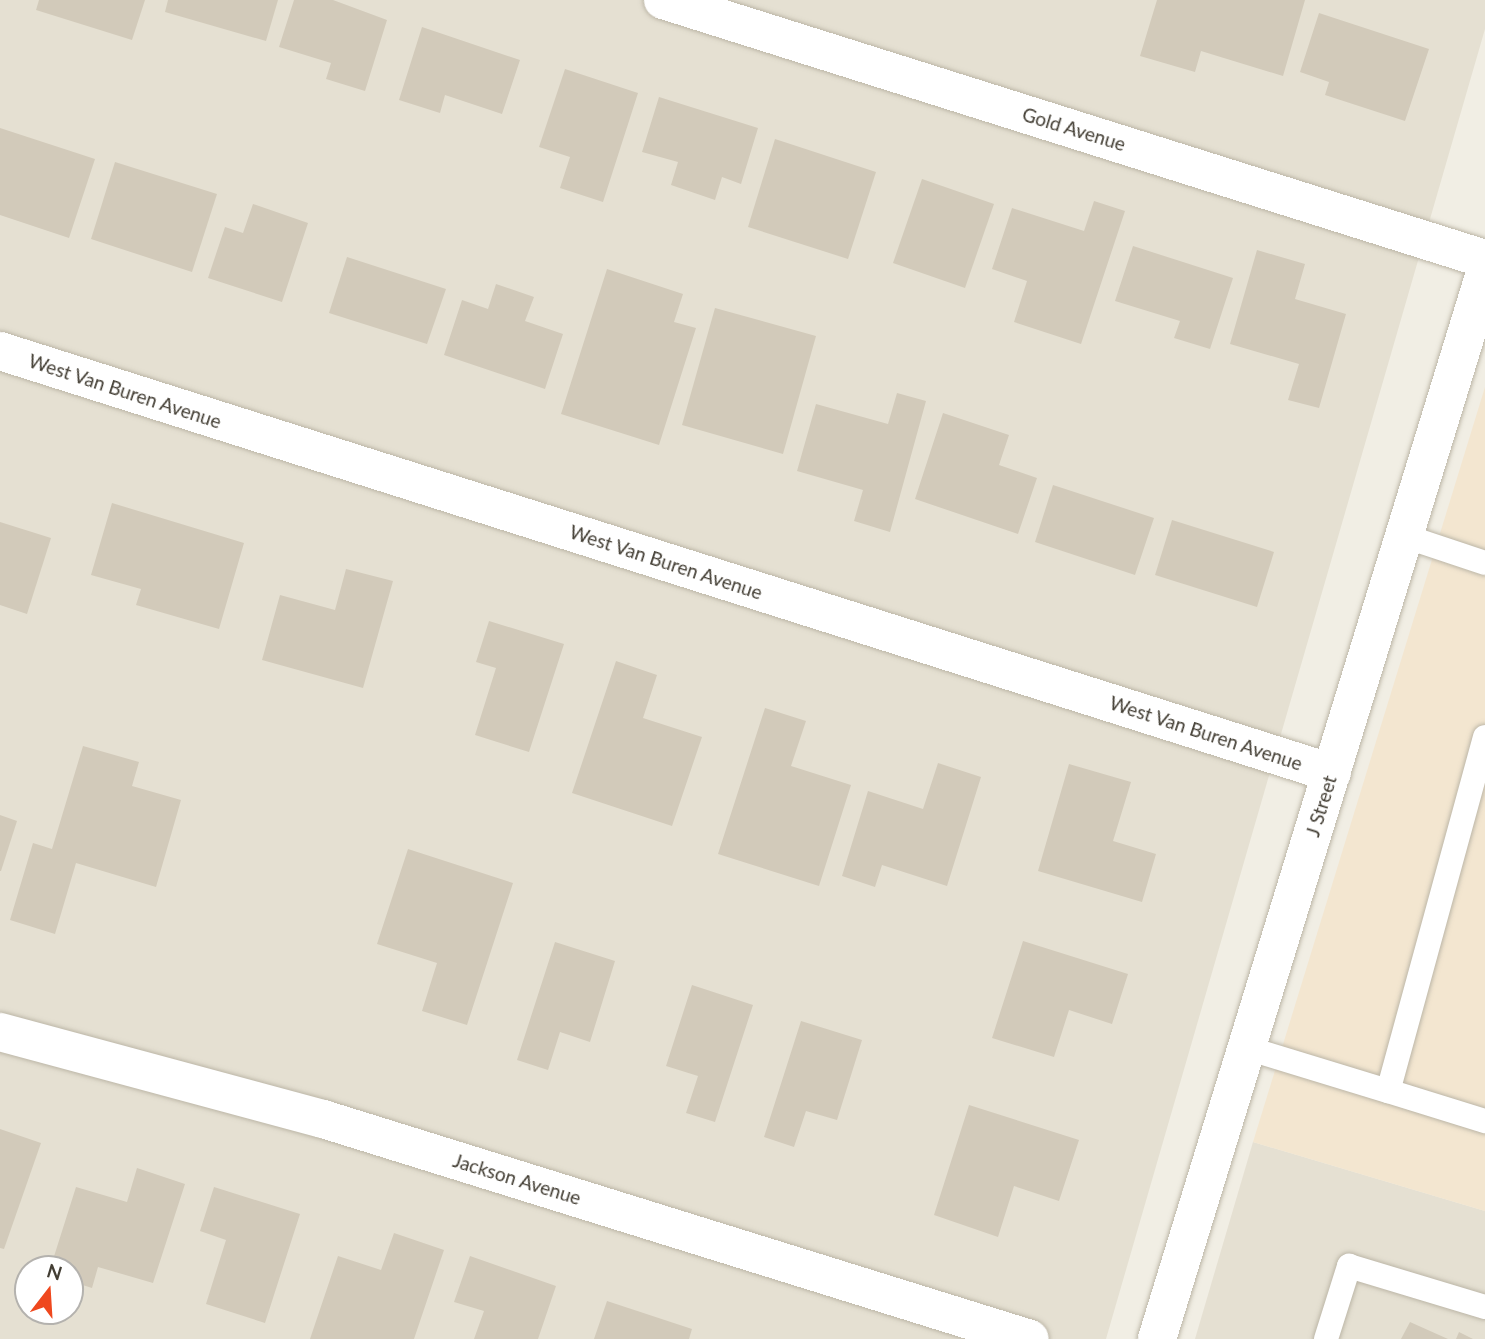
<!DOCTYPE html>
<html>
<head>
<meta charset="utf-8">
<style>
	body { margin:0 }
	#map { position:relative; width:1485px; height:1339px; overflow:hidden; background:#f1eee4; font-family:Lato,sans-serif }
	div>[style] { position:absolute }
	[style*='--x'] { left:calc(var(--x)*1px); top:calc(var(--y)*1px); width:calc(var(--w)*1px); rotate:calc(var(--a)*1deg) }
	.residential>* { inset:0; background:#e5e0d2 }
	.commercial>* { inset:0; background:#f3e6d0 }
	.building>* { inset:0; background:#d2caba }
	.roads { filter:drop-shadow(0 0 2px #bcb6a7) drop-shadow(0 0 2px #bcb6a7) }
	.service>* { height:24px; margin:-12px; padding:0 12px; transform-origin:12px; border-radius:12px; background:#fff }
	.minor>* { height:38px; margin:-19px; padding:0 19px; transform-origin:19px; border-radius:19px; background:#fff }
	.tertiary>* { height:38px; margin:-19px; padding:0 19px; transform-origin:19px; border-radius:19px; background:#fff }
	span { translate:-50% -50%; white-space:nowrap; text-align:center; line-height:1.15; -webkit-text-stroke:5px #fff; paint-order:stroke }
	.street-label { font-size:19px; color:#433e34 }
	.north { position:absolute; left:14px; top:1255px; width:70px; height:70px; box-sizing:border-box; background:#fff; border:2px solid #b4b2ae; border-radius:50%; rotate:17deg; font-size:19px; font-weight:700; line-height:28px; text-align:center; color:#433e34 }
	.north::after { content:''; display:block; margin:auto; width:24px; height:32px; background:#ef481e; clip-path:polygon(50% 0,100% 100%,50% 72%,0 100%) }
</style>
</head>
<body>
<div id="map">
	<div class="residential">
		<i style="clip-path:polygon(evenodd,0 0,1485px 0,1485px 29px,1106px 1339px,0 1339px,0 0,28px 1269px,70px 1269px,70px 1311px,28px 1311px,28px 1269px)"></i>
		<i style="clip-path:polygon(1253px 1142px,1485px 1211px,1485px 1339px,1195px 1339px)"></i>
	</div>
	<div class="commercial">
		<i style="clip-path:polygon(1485px 387px,1485px 1211px,1253px 1142px)"></i>
	</div>
	<div class="building">
		<i style="clip-path:polygon(39px 0,145px 0,132px 40px,36px 10px)"></i>
		<i style="clip-path:polygon(168px 0,278px 0,266px 41px,165px 12px)"></i>
		<i style="clip-path:polygon(294px 0,333px 0,387px 20px,365px 91px,326px 79px,331px 63px,279px 47px)"></i>
		<i style="clip-path:polygon(1157px 0,1305px 0,1283px 76px,1201px 51px,1195px 72px,1140px 56px)"></i>
		<i style="clip-path:polygon(1319px 13px,1429px 49px,1405px 121px,1325px 95px,1329px 82px,1300px 72px)"></i>
		<i style="clip-path:polygon(422px 27px,520px 60px,502px 114px,445px 95px,440px 113px,399px 100px)"></i>
		<i style="clip-path:polygon(565px 69px,638px 93px,603px 202px,560px 188px,570px 157px,539px 147px)"></i>
		<i style="clip-path:polygon(659px 97px,758px 128px,741px 184px,722px 177px,715px 200px,671px 185px,678px 162px,642px 152px)"></i>
		<i style="clip-path:polygon(0 128px,95px 159px,69px 238px,0 215px)"></i>
		<i style="clip-path:polygon(775px 139px,876px 172px,848px 259px,748px 227px)"></i>
		<i style="clip-path:polygon(115px 162px,217px 194px,192px 272px,91px 239px)"></i>
		<i style="clip-path:polygon(922px 179px,994px 204px,965px 288px,893px 263px)"></i>
		<i style="clip-path:polygon(1094px 201px,1125px 211px,1081px 344px,1014px 322px,1027px 281px,992px 269px,1012px 208px,1084px 231px)"></i>
		<i style="clip-path:polygon(253px 204px,308px 223px,282px 302px,208px 278px,225px 227px,243px 233px)"></i>
		<i style="clip-path:polygon(1133px 246px,1233px 278px,1210px 349px,1174px 338px,1180px 321px,1115px 301px)"></i>
		<i style="clip-path:polygon(1257px 250px,1305px 264px,1295px 299px,1346px 314px,1319px 408px,1288px 400px,1299px 364px,1230px 344px)"></i>
		<i style="clip-path:polygon(347px 257px,446px 289px,427px 344px,329px 313px)"></i>
		<i style="clip-path:polygon(607px 269px,683px 294px,674px 322px,696px 328px,659px 445px,561px 414px)"></i>
		<i style="clip-path:polygon(496px 284px,534px 297px,525px 321px,563px 334px,545px 389px,444px 355px,462px 300px,488px 309px)"></i>
		<i style="clip-path:polygon(715px 308px,816px 336px,783px 454px,682px 425px)"></i>
		<i style="clip-path:polygon(897px 393px,926px 401px,890px 532px,854px 521px,863px 490px,797px 471px,816px 404px,888px 424px)"></i>
		<i style="clip-path:polygon(943px 413px,1009px 435px,999px 465px,1037px 478px,1018px 534px,915px 499px)"></i>
		<i style="clip-path:polygon(1053px 485px,1154px 518px,1135px 575px,1035px 542px)"></i>
		<i style="clip-path:polygon(112px 503px,244px 543px,219px 629px,136px 605px,141px 589px,91px 575px)"></i>
		<i style="clip-path:polygon(1172px 520px,1274px 552px,1257px 607px,1155px 575px)"></i>
		<i style="clip-path:polygon(0 522px,51px 538px,27px 614px,0 605px)"></i>
		<i style="clip-path:polygon(346px 569px,393px 581px,363px 688px,262px 660px,280px 595px,335px 610px)"></i>
		<i style="clip-path:polygon(489px 621px,564px 644px,529px 752px,475px 735px,496px 668px,476px 662px)"></i>
		<i style="clip-path:polygon(616px 661px,657px 675px,643px 718px,702px 737px,672px 826px,572px 793px)"></i>
		<i style="clip-path:polygon(765px 708px,806px 721px,791px 766px,851px 785px,819px 886px,718px 854px)"></i>
		<i style="clip-path:polygon(83px 746px,139px 762px,132px 786px,181px 800px,156px 887px,76px 863px,55px 934px,10px 920px,33px 843px,52px 849px)"></i>
		<i style="clip-path:polygon(938px 763px,981px 777px,947px 886px,882px 865px,875px 887px,842px 876px,868px 791px,923px 809px)"></i>
		<i style="clip-path:polygon(1069px 764px,1131px 782px,1113px 841px,1156px 854px,1142px 902px,1038px 871px)"></i>
		<i style="clip-path:polygon(0 815px,17px 821px,1px 871px,0 871px)"></i>
		<i style="clip-path:polygon(408px 849px,513px 883px,467px 1025px,422px 1011px,437px 963px,377px 944px)"></i>
		<i style="clip-path:polygon(1023px 941px,1128px 974px,1112px 1024px,1069px 1010px,1054px 1057px,992px 1038px)"></i>
		<i style="clip-path:polygon(555px 942px,615px 961px,590px 1042px,560px 1032px,548px 1070px,517px 1060px)"></i>
		<i style="clip-path:polygon(692px 985px,753px 1005px,715px 1122px,686px 1113px,698px 1076px,666px 1066px)"></i>
		<i style="clip-path:polygon(801px 1021px,862px 1040px,837px 1120px,806px 1111px,794px 1147px,764px 1137px)"></i>
		<i style="clip-path:polygon(969px 1105px,1079px 1140px,1059px 1201px,1014px 1186px,998px 1237px,934px 1215px)"></i>
		<i style="clip-path:polygon(0 1129px,41px 1143px,4px 1249px,0 1248px)"></i>
		<i style="clip-path:polygon(137px 1168px,185px 1184px,153px 1283px,98px 1267px,92px 1288px,70px 1281px,70px 1269px,50px 1269px,76px 1187px,127px 1202px)"></i>
		<i style="clip-path:polygon(214px 1187px,300px 1214px,265px 1323px,206px 1304px,226px 1240px,200px 1231px)"></i>
		<i style="clip-path:polygon(394px 1233px,444px 1250px,414px 1339px,310px 1339px,338px 1256px,381px 1270px)"></i>
		<i style="clip-path:polygon(470px 1256px,556px 1286px,538px 1339px,474px 1339px,484px 1311px,454px 1302px)"></i>
		<i style="clip-path:polygon(607px 1301px,692px 1329px,689px 1339px,594px 1339px)"></i>
		<i style="clip-path:polygon(1410px 1322px,1448px 1339px,1401px 1339px)"></i>
		<i style="clip-path:polygon(1459px 1332px,1473px 1339px,1456px 1339px)"></i>
	</div>
	<div class="roads">
		<div class="service">
			<i style="--x:1404;--y:536;--w:85;--a:18.4"></i>
			<i style="--x:1485;--y:737;--w:367;--a:105.3"></i>
			<i style="--x:1388;--y:1091;--w:102;--a:17.2"></i>
			<i style="--x:1247;--y:1048;--w:147;--a:17"></i>
			<i style="--x:1326;--y:1339;--w:77;--a:-72.5"></i>
			<i style="--x:1349;--y:1266;--w:142;--a:16.8"></i>
		</div>
		<div class="minor">
			<i style="--x:663;--y:0;--w:862;--a:17.49"></i>
			<i style="--x:0;--y:351;--w:1397;--a:17.58"></i>
			<i style="--x:0;--y:1032;--w:335;--a:15.1"></i>
			<i style="--x:323;--y:1119;--w:740;--a:17.28"></i>
		</div>
		<div class="tertiary">
			<i style="--x:1157;--y:1339;--w:1115;--a:-72.9"></i>
		</div>
	</div>
	<div class="street-label">
		<span style="left:1074px;top:129px;rotate:17deg">Gold Avenue</span>
		<span style="left:125px;top:391px;rotate:18deg">West Van Buren Avenue</span>
		<span style="left:666px;top:562px;rotate:18deg">West Van Buren Avenue</span>
		<span style="left:1206px;top:733px;rotate:18deg">West Van Buren Avenue</span>
		<span style="left:1321px;top:806px;rotate:-73deg">J Street</span>
		<span style="left:517px;top:1179px;rotate:17deg">Jackson Avenue</span>
	</div>
	<div class="north">N</div>
</div>
</body>
</html>
